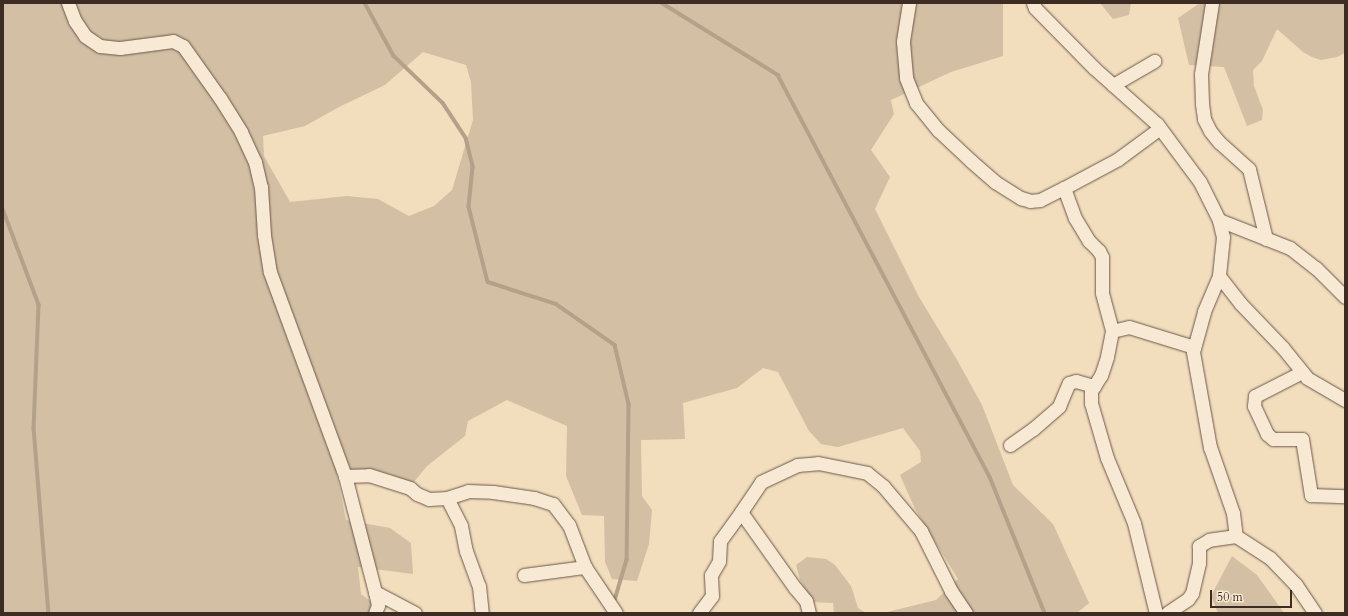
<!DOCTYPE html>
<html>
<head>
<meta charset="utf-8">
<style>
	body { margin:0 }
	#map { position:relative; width:1348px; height:616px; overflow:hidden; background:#f2ddbd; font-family:Cardo,serif }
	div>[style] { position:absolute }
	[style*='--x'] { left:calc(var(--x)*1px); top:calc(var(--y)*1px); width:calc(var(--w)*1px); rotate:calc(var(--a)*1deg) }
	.green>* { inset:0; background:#d3bfa3 }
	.stream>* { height:3.5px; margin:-1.75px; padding:0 1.75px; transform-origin:1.75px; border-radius:1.75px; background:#b4a189 }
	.roads { filter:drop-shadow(0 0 1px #6a584a) drop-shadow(0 0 1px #6a584a) }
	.minor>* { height:13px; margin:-6.5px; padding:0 6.5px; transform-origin:6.5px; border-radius:6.5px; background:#f7e9d4 }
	span { translate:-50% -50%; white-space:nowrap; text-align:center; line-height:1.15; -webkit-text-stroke:3.5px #f7e9d4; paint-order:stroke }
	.frame { position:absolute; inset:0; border:4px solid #3d2c24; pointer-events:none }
	.scale { position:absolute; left:1210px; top:590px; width:82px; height:18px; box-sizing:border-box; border:2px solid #3d2c24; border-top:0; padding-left:5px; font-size:12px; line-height:14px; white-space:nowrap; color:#3d2c24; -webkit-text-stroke:3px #f7e9d4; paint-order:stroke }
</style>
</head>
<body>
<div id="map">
	<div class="green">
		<i style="clip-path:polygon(evenodd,3px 3px,1003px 3px,1003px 56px,951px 72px,891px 100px,894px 114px,871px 150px,890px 177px,875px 209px,919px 297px,956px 358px,982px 405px,1013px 485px,1053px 524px,1089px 603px,1077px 613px,883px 613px,936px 600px,958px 579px,915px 509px,900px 475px,921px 462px,920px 451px,903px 428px,838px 447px,821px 444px,809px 431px,778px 372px,763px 368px,737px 388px,683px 403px,685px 439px,641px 440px,642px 496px,652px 510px,649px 544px,637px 581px,612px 579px,605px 562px,604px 516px,582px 515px,566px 476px,567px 426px,507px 400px,468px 421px,465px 436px,427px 466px,413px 483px,389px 474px,361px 469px,336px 470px,346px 520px,390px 528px,411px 543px,413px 574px,358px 567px,361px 594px,386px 613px,3px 613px,3px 3px,423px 52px,466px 65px,471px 82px,473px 120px,452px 190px,434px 206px,409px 216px,378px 199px,347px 196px,290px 202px,264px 156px,263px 136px,305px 126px,341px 106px,385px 85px,423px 52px)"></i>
		<i style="clip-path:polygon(1100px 3px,1131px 3px,1129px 15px,1113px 19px)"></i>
		<i style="clip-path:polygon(1200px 3px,1345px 3px,1345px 53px,1337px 57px,1321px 60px,1312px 57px,1303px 52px,1277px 29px,1262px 61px,1253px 70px,1254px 86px,1263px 110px,1262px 120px,1247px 126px,1224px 67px,1189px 65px,1178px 18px)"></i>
		<i style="clip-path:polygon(1232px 556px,1257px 575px,1284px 613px,1218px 613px,1211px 596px)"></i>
		<i style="clip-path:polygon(807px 557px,826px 559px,835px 565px,851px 586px,858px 608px,866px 613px,834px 613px,833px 603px,812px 602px,800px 580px,796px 565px)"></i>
	</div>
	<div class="stream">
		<i style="--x:365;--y:3;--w:60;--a:61.3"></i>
		<i style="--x:394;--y:56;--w:68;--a:43.8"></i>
		<i style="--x:443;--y:103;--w:42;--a:56.7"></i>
		<i style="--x:466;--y:138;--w:30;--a:76"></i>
		<i style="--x:473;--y:167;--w:40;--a:95.7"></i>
		<i style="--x:469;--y:207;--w:77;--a:75.8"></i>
		<i style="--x:488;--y:282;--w:71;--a:17.9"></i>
		<i style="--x:556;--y:304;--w:72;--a:34.8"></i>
		<i style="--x:615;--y:345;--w:61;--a:76.7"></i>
		<i style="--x:629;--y:404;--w:156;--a:90.7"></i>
		<i style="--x:627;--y:560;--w:46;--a:106.5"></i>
		<i style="--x:662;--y:3;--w:137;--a:31.8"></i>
		<i style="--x:778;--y:75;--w:454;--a:62.2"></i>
		<i style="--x:990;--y:477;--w:147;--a:68"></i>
		<i style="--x:3;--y:209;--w:103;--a:69.4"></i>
		<i style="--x:39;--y:305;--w:123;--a:92.3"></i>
		<i style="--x:34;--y:428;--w:186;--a:85.4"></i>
	</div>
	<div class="roads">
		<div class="minor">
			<i style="--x:68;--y:3;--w:19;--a:69"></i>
			<i style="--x:75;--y:21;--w:18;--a:56"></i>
			<i style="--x:85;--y:36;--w:18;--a:34"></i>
			<i style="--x:100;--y:46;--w:20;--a:6"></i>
			<i style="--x:120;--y:48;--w:53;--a:-7.5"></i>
			<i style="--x:173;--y:41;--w:11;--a:27"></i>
			<i style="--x:183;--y:46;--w:64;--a:54.6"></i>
			<i style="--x:220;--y:98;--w:40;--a:58"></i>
			<i style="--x:241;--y:132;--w:33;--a:65"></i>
			<i style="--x:255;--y:162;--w:26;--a:77"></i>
			<i style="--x:261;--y:187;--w:48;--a:86.4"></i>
			<i style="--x:264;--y:235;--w:37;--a:81"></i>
			<i style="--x:270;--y:272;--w:217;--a:69.8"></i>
			<i style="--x:345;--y:476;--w:120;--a:75.5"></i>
			<i style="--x:375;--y:592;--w:45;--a:27.7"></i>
			<i style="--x:909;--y:3;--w:39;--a:99"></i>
			<i style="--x:903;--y:42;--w:36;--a:85"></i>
			<i style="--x:906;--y:78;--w:27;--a:68"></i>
			<i style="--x:916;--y:103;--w:35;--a:51"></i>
			<i style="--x:938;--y:130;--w:45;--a:43.2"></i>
			<i style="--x:971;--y:161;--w:32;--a:41"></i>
			<i style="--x:995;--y:182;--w:31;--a:32"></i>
			<i style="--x:1021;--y:198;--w:9;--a:18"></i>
			<i style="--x:1030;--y:201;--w:10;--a:-6"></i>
			<i style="--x:1040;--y:200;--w:27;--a:-27"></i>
			<i style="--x:1064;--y:188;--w:61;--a:-28.2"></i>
			<i style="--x:1118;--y:159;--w:52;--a:-36.4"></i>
			<i style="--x:1033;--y:3;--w:5;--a:68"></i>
			<i style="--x:1035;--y:8;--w:84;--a:45.5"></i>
			<i style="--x:1094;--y:68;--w:84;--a:41.6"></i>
			<i style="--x:1157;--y:124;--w:72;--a:53.4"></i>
			<i style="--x:1200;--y:182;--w:42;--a:63.4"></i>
			<i style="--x:1219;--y:220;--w:17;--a:77"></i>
			<i style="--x:1223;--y:237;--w:39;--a:96"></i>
			<i style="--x:1219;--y:276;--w:39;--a:113"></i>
			<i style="--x:1204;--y:312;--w:41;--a:105.4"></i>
			<i style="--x:1193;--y:352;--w:97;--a:79.9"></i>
			<i style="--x:1210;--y:447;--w:70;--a:70.8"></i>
			<i style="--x:1233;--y:513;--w:23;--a:83"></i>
			<i style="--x:1236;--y:536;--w:27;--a:172"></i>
			<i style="--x:1209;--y:540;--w:12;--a:149"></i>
			<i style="--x:1199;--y:546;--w:17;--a:90"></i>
			<i style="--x:1199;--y:563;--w:31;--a:103"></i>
			<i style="--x:1192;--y:593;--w:7;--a:124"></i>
			<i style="--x:1188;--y:599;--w:25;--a:146"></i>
			<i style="--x:1212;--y:3;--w:72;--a:98.8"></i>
			<i style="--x:1201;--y:74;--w:30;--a:88"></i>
			<i style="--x:1202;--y:104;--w:15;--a:82"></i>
			<i style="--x:1204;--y:119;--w:13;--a:63"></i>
			<i style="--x:1210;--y:131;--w:14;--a:51"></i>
			<i style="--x:1219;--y:142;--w:40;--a:42"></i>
			<i style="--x:1249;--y:169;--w:72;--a:76.3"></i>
			<i style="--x:1113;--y:85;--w:48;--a:-30.3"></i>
			<i style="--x:1064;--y:188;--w:32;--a:70"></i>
			<i style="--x:1075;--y:218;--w:27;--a:59"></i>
			<i style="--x:1089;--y:241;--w:14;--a:45"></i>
			<i style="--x:1099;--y:251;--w:7;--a:63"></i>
			<i style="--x:1102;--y:257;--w:36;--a:90"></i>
			<i style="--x:1102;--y:293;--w:39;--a:75"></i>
			<i style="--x:1112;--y:331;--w:26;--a:101"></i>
			<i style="--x:1107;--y:357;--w:19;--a:108"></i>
			<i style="--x:1101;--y:375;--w:19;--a:122"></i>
			<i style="--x:1091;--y:391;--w:12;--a:90"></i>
			<i style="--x:1091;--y:403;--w:57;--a:73.8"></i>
			<i style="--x:1107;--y:458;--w:70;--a:67.4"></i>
			<i style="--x:1134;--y:523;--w:93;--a:76.3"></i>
			<i style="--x:1219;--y:220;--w:76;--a:21.5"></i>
			<i style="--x:1290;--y:248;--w:33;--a:38"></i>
			<i style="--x:1316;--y:268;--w:41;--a:45"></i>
			<i style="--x:1219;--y:276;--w:34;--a:52"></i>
			<i style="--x:1240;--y:303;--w:62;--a:46.3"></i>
			<i style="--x:1283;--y:348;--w:38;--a:51"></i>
			<i style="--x:1307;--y:378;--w:44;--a:30.1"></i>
			<i style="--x:1112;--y:331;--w:17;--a:-13"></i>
			<i style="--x:1129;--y:327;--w:68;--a:17.1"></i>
			<i style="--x:1302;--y:372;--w:53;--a:152.9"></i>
			<i style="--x:1255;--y:396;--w:10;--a:96"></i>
			<i style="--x:1254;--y:406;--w:31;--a:65"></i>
			<i style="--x:1267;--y:434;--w:8;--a:40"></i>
			<i style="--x:1273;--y:439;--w:29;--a:0"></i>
			<i style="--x:1302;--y:439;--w:57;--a:80.9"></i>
			<i style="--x:1311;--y:495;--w:34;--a:2"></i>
			<i style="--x:1010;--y:445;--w:28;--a:-35"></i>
			<i style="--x:1033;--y:429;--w:35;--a:-41"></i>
			<i style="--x:1059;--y:406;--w:25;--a:-67"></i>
			<i style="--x:1069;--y:383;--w:7;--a:-16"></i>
			<i style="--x:1076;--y:381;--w:19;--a:16"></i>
			<i style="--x:345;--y:476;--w:24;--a:-2"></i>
			<i style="--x:369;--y:475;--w:43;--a:17.6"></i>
			<i style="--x:410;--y:488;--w:9;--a:41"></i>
			<i style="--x:417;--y:494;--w:13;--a:23"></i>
			<i style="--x:429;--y:499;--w:18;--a:-3"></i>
			<i style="--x:447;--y:498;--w:22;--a:-18"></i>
			<i style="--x:468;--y:491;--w:25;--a:2"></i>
			<i style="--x:493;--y:492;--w:41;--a:8.3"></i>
			<i style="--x:534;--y:498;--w:20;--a:18"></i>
			<i style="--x:553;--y:504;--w:26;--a:53"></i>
			<i style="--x:569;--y:525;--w:45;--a:69.1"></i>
			<i style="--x:585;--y:567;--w:55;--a:56"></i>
			<i style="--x:447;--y:498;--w:31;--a:63"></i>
			<i style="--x:461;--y:526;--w:25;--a:79"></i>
			<i style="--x:466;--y:551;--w:37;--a:70"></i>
			<i style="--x:479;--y:586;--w:27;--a:84"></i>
			<i style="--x:1236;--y:536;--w:40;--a:32.9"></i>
			<i style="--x:1270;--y:558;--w:37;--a:46"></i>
			<i style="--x:1296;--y:585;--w:34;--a:56"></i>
			<i style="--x:524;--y:575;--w:62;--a:-7.5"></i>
			<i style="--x:375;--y:613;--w:9;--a:-69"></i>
			<i style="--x:378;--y:605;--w:13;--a:-103"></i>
			<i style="--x:699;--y:613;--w:21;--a:-53"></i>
			<i style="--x:712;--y:596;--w:21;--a:-93"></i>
			<i style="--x:711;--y:575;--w:16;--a:-60"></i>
			<i style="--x:719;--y:561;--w:20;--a:-87"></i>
			<i style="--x:720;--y:541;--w:36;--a:-54"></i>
			<i style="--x:809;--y:613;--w:12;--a:-104"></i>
			<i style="--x:806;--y:601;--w:17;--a:-130"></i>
			<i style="--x:795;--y:588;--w:93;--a:-125.4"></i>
			<i style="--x:741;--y:512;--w:36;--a:-56"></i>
			<i style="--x:761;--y:482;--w:40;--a:-25"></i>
			<i style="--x:797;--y:465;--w:21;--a:-5"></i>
			<i style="--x:818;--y:463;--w:50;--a:11.5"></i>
			<i style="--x:867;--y:473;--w:21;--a:39"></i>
			<i style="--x:883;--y:486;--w:59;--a:49.8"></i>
			<i style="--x:921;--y:531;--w:67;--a:63.4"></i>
			<i style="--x:951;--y:591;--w:27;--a:56"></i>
		</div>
	</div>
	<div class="frame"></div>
	<div class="scale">50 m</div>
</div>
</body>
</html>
